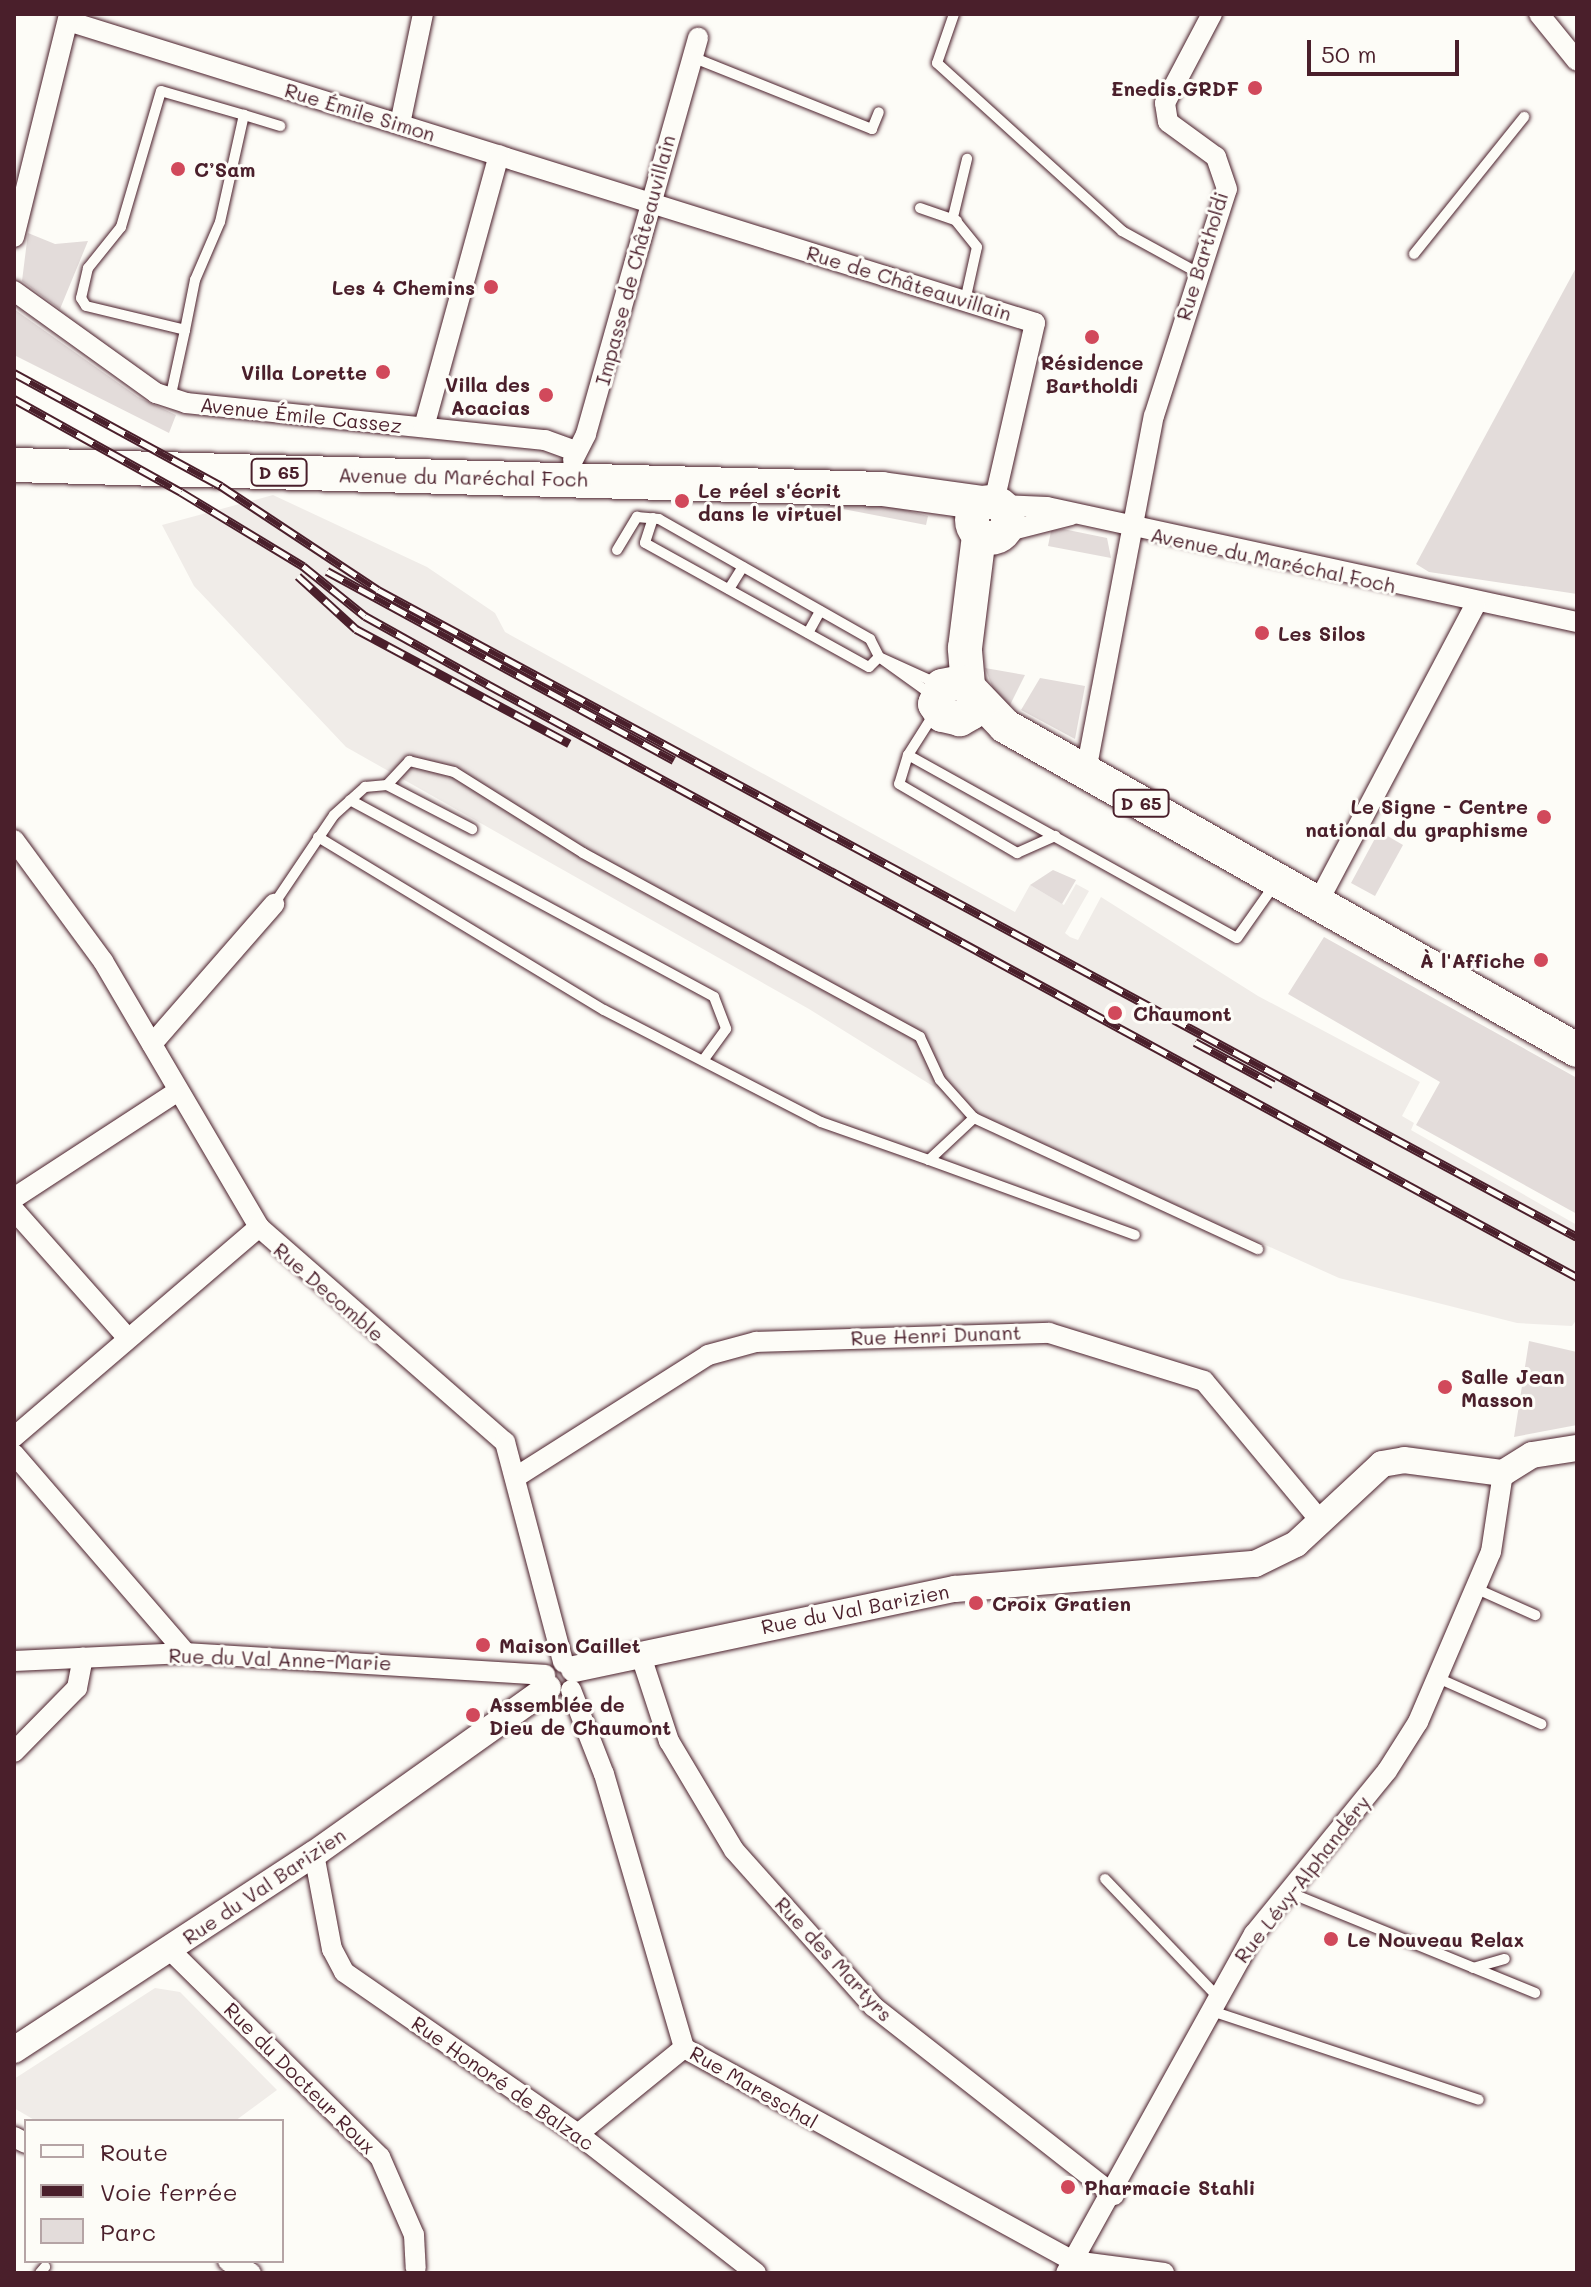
<!DOCTYPE html>
<html>
<head>
<meta charset="utf-8">
<style>
	body { margin:0 }
	#map { position:relative; width:1591px; height:2287px; overflow:hidden; background:#fdfcf7; font-family:Mali,sans-serif }
	div>[style] { position:absolute }
	[style*='--x'] { left:calc(var(--x)*1px); top:calc(var(--y)*1px); width:calc(var(--w)*1px); rotate:calc(var(--a)*1deg) }
	.built>* { inset:0; background:#f0ece8 }
	.green>* { inset:0; background:#e3dcda }
	.roads { filter:drop-shadow(0 0 2px #4a1f2b) drop-shadow(0 0 2px #4a1f2b) }
	.service>* { height:10px; margin:-5px; padding:0 5px; transform-origin:5px; border-radius:5px; background:#fdfcf7 }
	.minor>* { height:20px; margin:-10px; padding:0 10px; transform-origin:10px; border-radius:10px; background:#fdfcf7 }
	.tertiary>* { height:26px; margin:-13px; padding:0 13px; transform-origin:13px; border-radius:13px; background:#fdfcf7 }
	.primary>* { height:34px; margin:-17px; padding:0 17px; transform-origin:17px; border-radius:17px; background:#fdfcf7 }
	.primary>.ring { margin:-17px; padding:0; box-sizing:content-box; background:none; border:34px solid #fdfcf7; border-radius:50% }
	.rail>* { height:9px; margin-top:-4.5px; transform-origin:0; background:repeating-linear-gradient(90deg,#fdfcf7 0 18px,#4a1f2b 0 36px); box-sizing:border-box; border-block:2px solid #4a1f2b }
	.dots>* { width:22px; height:22px; translate:-50% -50%; box-sizing:border-box; border:4px solid #fdfcf7; border-radius:50% }
	span { translate:-50% -50%; white-space:nowrap; text-align:center; line-height:1.15; -webkit-text-stroke:6px #fdfcf7; paint-order:stroke }
	.shield-label span { padding:2px 6px; background:#fdfcf7; border:2px solid; border-radius:6px; -webkit-text-stroke-width:0 }
	.shield-label { font-size:18px; color:#4a1f2b; font-weight:700 }
	.poi-label { font-size:20px; color:#4a1f2b; font-weight:700 }
	.right { translate:-100% -50%; text-align:right }
	.left { translate:0 -50%; text-align:left }
	.street-label { font-size:20px; color:#4a1f2b }
	.frame { position:absolute; inset:0; border:16px solid #4a1f2b; pointer-events:none }
	.legend { position:absolute; left:24px; top:2119px; width:260px; height:144px; box-sizing:border-box; background:#fdfcf7; border:2px solid #b5a4a5; margin:0; padding:10px 14px; list-style:none; font-size:24px; color:#4a1f2b }
	.legend li { display:flex; align-items:center; gap:16px; height:40px }
	.legend b { width:40px; border:2px solid #b5a4a5 }
	.scale { position:absolute; left:1307px; top:40px; width:152px; height:36px; box-sizing:border-box; border:4px solid #4a1f2b; border-top:0; padding-left:10px; font-size:24px; line-height:28px; white-space:nowrap; color:#4a1f2b; -webkit-text-stroke:6px #fdfcf7; paint-order:stroke }
</style>
</head>
<body>
<div id="map">
	<div class="built">
		<i style="clip-path:polygon(273px 495px,427px 567px,495px 613px,505px 632px,1015px 912px,1030px 885px,1064px 905px,1076px 884px,1089px 891px,1065px 933px,1070px 937px,1078px 940px,1101px 897px,1258px 996px,1420px 1082px,1402px 1116px,1414px 1123px,1411px 1130px,1577px 1225px,1577px 1319px,1572px 1326px,1517px 1323px,1339px 1278px,989px 1121px,809px 1009px,346px 747px,194px 586px,162px 525px)"></i>
		<i style="clip-path:polygon(155px 1988px,180px 1992px,277px 2090px,235px 2121px,36px 2121px,14px 2108px,14px 2079px)"></i>
	</div>
	<div class="green">
		<i style="clip-path:polygon(28px 233px,55px 244px,88px 241px,60px 309px,22px 281px)"></i>
		<i style="clip-path:polygon(1577px 266px,1577px 594px,1429px 572px,1416px 564px)"></i>
		<i style="clip-path:polygon(14px 309px,138px 397px,176px 415px,169px 433px,14px 355px)"></i>
		<i style="clip-path:polygon(812px 503px,890px 506px,928px 516px,926px 525px)"></i>
		<i style="clip-path:polygon(1063px 529px,1107px 538px,1111px 558px,1048px 546px,1051px 531px)"></i>
		<i style="clip-path:polygon(985px 668px,1025px 675px,1008px 709px,996px 696px)"></i>
		<i style="clip-path:polygon(1040px 678px,1085px 686px,1075px 739px,1021px 710px)"></i>
		<i style="clip-path:polygon(1379px 831px,1403px 845px,1375px 896px,1351px 883px)"></i>
		<i style="clip-path:polygon(1053px 870px,1076px 880px,1062px 904px,1030px 885px)"></i>
		<i style="clip-path:polygon(1324px 937px,1577px 1078px,1577px 1214px,1416px 1125px,1440px 1082px,1288px 994px)"></i>
		<i style="clip-path:polygon(1529px 1341px,1577px 1352px,1577px 1425px,1514px 1437px)"></i>
	</div>
	<div class="roads">
		<div class="service">
			<i style="--x:954;--y:14;--w:52;--a:109.1"></i>
			<i style="--x:937;--y:63;--w:250;--a:42.2"></i>
			<i style="--x:1122;--y:231;--w:87;--a:28.9"></i>
			<i style="--x:692;--y:57;--w:194;--a:21.8"></i>
			<i style="--x:872;--y:129;--w:18;--a:-68"></i>
			<i style="--x:244;--y:115;--w:38;--a:17"></i>
			<i style="--x:920;--y:208;--w:39;--a:19"></i>
			<i style="--x:1414;--y:254;--w:176;--a:-51.2"></i>
			<i style="--x:965;--y:301;--w:55;--a:-77.5"></i>
			<i style="--x:977;--y:247;--w:38;--a:-129"></i>
			<i style="--x:953;--y:217;--w:60;--a:-76.4"></i>
			<i style="--x:170;--y:399;--w:71;--a:-77.7"></i>
			<i style="--x:185;--y:330;--w:51;--a:-78.7"></i>
			<i style="--x:195;--y:280;--w:63;--a:-66.7"></i>
			<i style="--x:220;--y:222;--w:110;--a:-77.4"></i>
			<i style="--x:244;--y:115;--w:86;--a:-163.9"></i>
			<i style="--x:161;--y:91;--w:142;--a:106.4"></i>
			<i style="--x:121;--y:227;--w:53;--a:128.8"></i>
			<i style="--x:88;--y:268;--w:31;--a:103"></i>
			<i style="--x:81;--y:298;--w:9;--a:58"></i>
			<i style="--x:86;--y:306;--w:102;--a:13.6"></i>
			<i style="--x:653;--y:518;--w:26;--a:108"></i>
			<i style="--x:645;--y:543;--w:256;--a:29"></i>
			<i style="--x:869;--y:667;--w:14;--a:-45"></i>
			<i style="--x:879;--y:657;--w:65;--a:35.6"></i>
			<i style="--x:617;--y:550;--w:39;--a:-59"></i>
			<i style="--x:637;--y:517;--w:22;--a:5"></i>
			<i style="--x:659;--y:519;--w:243;--a:29.6"></i>
			<i style="--x:870;--y:639;--w:20;--a:63"></i>
			<i style="--x:879;--y:657;--w:63;--a:24.5"></i>
			<i style="--x:729;--y:589;--w:26;--a:-58"></i>
			<i style="--x:808;--y:633;--w:25;--a:-61"></i>
			<i style="--x:934;--y:714;--w:49;--a:122.4"></i>
			<i style="--x:908;--y:755;--w:376;--a:29.1"></i>
			<i style="--x:1237;--y:938;--w:66;--a:-54.9"></i>
			<i style="--x:908;--y:755;--w:30;--a:107"></i>
			<i style="--x:899;--y:784;--w:137;--a:30.3"></i>
			<i style="--x:1017;--y:853;--w:42;--a:-24.1"></i>
			<i style="--x:387;--y:785;--w:33;--a:-47"></i>
			<i style="--x:409;--y:761;--w:46;--a:13.7"></i>
			<i style="--x:454;--y:772;--w:152;--a:32.1"></i>
			<i style="--x:583;--y:853;--w:384;--a:28.6"></i>
			<i style="--x:920;--y:1037;--w:47;--a:65.1"></i>
			<i style="--x:940;--y:1080;--w:51;--a:48.2"></i>
			<i style="--x:974;--y:1118;--w:313;--a:24.8"></i>
			<i style="--x:350;--y:800;--w:414;--a:28.4"></i>
			<i style="--x:714;--y:997;--w:34;--a:69"></i>
			<i style="--x:726;--y:1029;--w:39;--a:126"></i>
			<i style="--x:318;--y:837;--w:334;--a:31.2"></i>
			<i style="--x:604;--y:1010;--w:244;--a:27.3"></i>
			<i style="--x:821;--y:1122;--w:114;--a:19.4"></i>
			<i style="--x:929;--y:1160;--w:62;--a:-43"></i>
			<i style="--x:274;--y:904;--w:107;--a:-56"></i>
			<i style="--x:334;--y:815;--w:42;--a:-42.1"></i>
			<i style="--x:365;--y:787;--w:22;--a:-5"></i>
			<i style="--x:387;--y:785;--w:96;--a:27.4"></i>
			<i style="--x:929;--y:1160;--w:219;--a:20"></i>
			<i style="--x:1477;--y:1589;--w:64;--a:24.1"></i>
			<i style="--x:1440;--y:1679;--w:111;--a:24"></i>
			<i style="--x:1105;--y:1879;--w:159;--a:46.3"></i>
			<i style="--x:1288;--y:1892;--w:267;--a:22.2"></i>
			<i style="--x:1473;--y:1968;--w:33;--a:-16"></i>
			<i style="--x:1212;--y:2011;--w:281;--a:18.4"></i>
			<i style="--x:40;--y:2273;--w:8;--a:-50"></i>
		</div>
		<div class="minor">
			<i style="--x:1539;--y:14;--w:60;--a:51"></i>
			<i style="--x:68;--y:21;--w:1013;--a:17.34"></i>
			<i style="--x:1035;--y:323;--w:184;--a:102.9"></i>
			<i style="--x:400;--y:124;--w:112;--a:-78.2"></i>
			<i style="--x:14;--y:237;--w:230;--a:-76.1"></i>
			<i style="--x:14;--y:291;--w:175;--a:35.7"></i>
			<i style="--x:156;--y:393;--w:32;--a:18"></i>
			<i style="--x:186;--y:403;--w:361;--a:5.9"></i>
			<i style="--x:545;--y:440;--w:30;--a:20"></i>
			<i style="--x:424;--y:427;--w:282;--a:-74.6"></i>
			<i style="--x:573;--y:460;--w:29;--a:-63"></i>
			<i style="--x:586;--y:434;--w:412;--a:-74.2"></i>
			<i style="--x:1001;--y:505;--w:46;--a:2.5"></i>
			<i style="--x:1047;--y:507;--w:542;--a:12.24"></i>
			<i style="--x:1004;--y:532;--w:69;--a:-14.2"></i>
			<i style="--x:1086;--y:771;--w:361;--a:-79.2"></i>
			<i style="--x:1154;--y:416;--w:238;--a:-72.2"></i>
			<i style="--x:1227;--y:189;--w:34;--a:-109"></i>
			<i style="--x:1216;--y:157;--w:59;--a:-143.9"></i>
			<i style="--x:1168;--y:122;--w:19;--a:-99"></i>
			<i style="--x:1165;--y:103;--w:101;--a:-62.2"></i>
			<i style="--x:14;--y:840;--w:150;--a:53.7"></i>
			<i style="--x:103;--y:961;--w:308;--a:59.6"></i>
			<i style="--x:259;--y:1227;--w:327;--a:41.2"></i>
			<i style="--x:505;--y:1442;--w:228;--a:75.2"></i>
			<i style="--x:1318;--y:902;--w:336;--a:-62.1"></i>
			<i style="--x:152;--y:1044;--w:186;--a:-48.9"></i>
			<i style="--x:14;--y:1198;--w:192;--a:-33.1"></i>
			<i style="--x:14;--y:1210;--w:169;--a:48.4"></i>
			<i style="--x:14;--y:1437;--w:323;--a:-40.6"></i>
			<i style="--x:14;--y:1454;--w:263;--a:49.2"></i>
			<i style="--x:516;--y:1477;--w:227;--a:-32.4"></i>
			<i style="--x:708;--y:1355;--w:50;--a:-15.2"></i>
			<i style="--x:756;--y:1342;--w:293;--a:-1.8"></i>
			<i style="--x:1049;--y:1333;--w:162;--a:17.2"></i>
			<i style="--x:1204;--y:1381;--w:181;--a:50.2"></i>
			<i style="--x:640;--y:1653;--w:93;--a:71.8"></i>
			<i style="--x:669;--y:1741;--w:127;--a:59.2"></i>
			<i style="--x:734;--y:1850;--w:210;--a:48.3"></i>
			<i style="--x:874;--y:2007;--w:305;--a:38.1"></i>
			<i style="--x:14;--y:1661;--w:172;--a:-2.7"></i>
			<i style="--x:186;--y:1653;--w:360;--a:3.5"></i>
			<i style="--x:571;--y:1690;--w:90;--a:68.6"></i>
			<i style="--x:604;--y:1774;--w:285;--a:73.7"></i>
			<i style="--x:684;--y:2048;--w:443;--a:28.7"></i>
			<i style="--x:1073;--y:2261;--w:92;--a:7.5"></i>
			<i style="--x:14;--y:1752;--w:90;--a:-45.5"></i>
			<i style="--x:77;--y:1688;--w:31;--a:-79"></i>
			<i style="--x:314;--y:1854;--w:97;--a:79.3"></i>
			<i style="--x:332;--y:1949;--w:26;--a:62"></i>
			<i style="--x:344;--y:1972;--w:285;--a:34.7"></i>
			<i style="--x:578;--y:2134;--w:226;--a:38"></i>
			<i style="--x:170;--y:1950;--w:295;--a:44.6"></i>
			<i style="--x:380;--y:2157;--w:85;--a:66.4"></i>
			<i style="--x:414;--y:2235;--w:33;--a:87"></i>
			<i style="--x:578;--y:2134;--w:136;--a:-39.1"></i>
			<i style="--x:14;--y:2137;--w:13;--a:27"></i>
			<i style="--x:228;--y:2261;--w:26;--a:28"></i>
			<i style="--x:1066;--y:2273;--w:388;--a:-61"></i>
			<i style="--x:1254;--y:1934;--w:210;--a:-50.8"></i>
			<i style="--x:1387;--y:1771;--w:58;--a:-57.7"></i>
			<i style="--x:1418;--y:1722;--w:185;--a:-66.8"></i>
			<i style="--x:1491;--y:1552;--w:80;--a:-81.4"></i>
		</div>
		<div class="tertiary">
			<i style="--x:574;--y:1669;--w:389;--a:-11.9"></i>
			<i style="--x:955;--y:1589;--w:301;--a:-4.8"></i>
			<i style="--x:1255;--y:1564;--w:46;--a:-26"></i>
			<i style="--x:1296;--y:1544;--w:117;--a:-42.9"></i>
			<i style="--x:1382;--y:1464;--w:22;--a:-10"></i>
			<i style="--x:1404;--y:1460;--w:100;--a:7.5"></i>
			<i style="--x:1503;--y:1473;--w:34;--a:-32"></i>
			<i style="--x:1532;--y:1455;--w:46;--a:-8.8"></i>
			<i style="--x:14;--y:2050;--w:358;--a:-33.2"></i>
			<i style="--x:314;--y:1854;--w:287;--a:-35.4"></i>
		</div>
		<div class="primary">
			<i style="--x:14;--y:465;--w:868;--a:1.58"></i>
			<i style="--x:882;--y:489;--w:102;--a:7.9"></i>
			<i class="ring" style="left:972px;top:502px;width:2px;height:2px"></i>
			<i style="--x:968;--y:685;--w:37;--a:-95"></i>
			<i style="--x:965;--y:648;--w:114;--a:-82.9"></i>
			<i style="--x:975;--y:696;--w:17;--a:103"></i>
			<i style="--x:971;--y:713;--w:13;--a:151"></i>
			<i style="--x:960;--y:719;--w:18;--a:-167"></i>
			<i style="--x:942;--y:715;--w:13;--a:-122"></i>
			<i style="--x:935;--y:704;--w:19;--a:-69"></i>
			<i style="--x:942;--y:686;--w:21;--a:-11"></i>
			<i style="--x:963;--y:682;--w:61;--a:46.3"></i>
			<i style="--x:1005;--y:726;--w:657;--a:29.53"></i>
		</div>
	</div>
	<div class="rail">
		<i style="--x:14;--y:373;--w:236;--a:28.6"></i>
		<i style="--x:221;--y:486;--w:188;--a:33.5"></i>
		<i style="--x:378;--y:590;--w:1362;--a:28.35"></i>
		<i style="--x:14;--y:399;--w:191;--a:29.1"></i>
		<i style="--x:181;--y:492;--w:143;--a:31.2"></i>
		<i style="--x:303;--y:566;--w:80;--a:38.9"></i>
		<i style="--x:365;--y:616;--w:140;--a:29.1"></i>
		<i style="--x:487;--y:684;--w:1241;--a:28.55"></i>
		<i style="--x:327;--y:571;--w:395;--a:28.6"></i>
		<i style="--x:298;--y:576;--w:79;--a:42.4"></i>
		<i style="--x:356;--y:629;--w:242;--a:28.2"></i>
		<i style="--x:1195;--y:1042;--w:89;--a:28.3"></i>
	</div>
	<div class="dots">
		<i style="left:1255px;top:88px;background:#d1495b"></i>
		<i style="left:178px;top:169px;background:#d1495b"></i>
		<i style="left:491px;top:287px;background:#d1495b"></i>
		<i style="left:1092px;top:337px;background:#d1495b"></i>
		<i style="left:383px;top:372px;background:#d1495b"></i>
		<i style="left:546px;top:395px;background:#d1495b"></i>
		<i style="left:682px;top:501px;background:#d1495b"></i>
		<i style="left:1262px;top:633px;background:#d1495b"></i>
		<i style="left:1544px;top:817px;background:#d1495b"></i>
		<i style="left:1541px;top:960px;background:#d1495b"></i>
		<i style="left:1115px;top:1013px;background:#d1495b"></i>
		<i style="left:1445px;top:1387px;background:#d1495b"></i>
		<i style="left:976px;top:1603px;background:#d1495b"></i>
		<i style="left:483px;top:1645px;background:#d1495b"></i>
		<i style="left:473px;top:1715px;background:#d1495b"></i>
		<i style="left:1331px;top:1939px;background:#d1495b"></i>
		<i style="left:1068px;top:2187px;background:#d1495b"></i>
	</div>
	<div class="shield-label">
		<span style="left:279px;top:472px">D 65</span>
		<span style="left:1141px;top:803px">D 65</span>
	</div>
	<div class="poi-label">
		<span class="right" style="left:1239px;top:88px">Enedis.GRDF</span>
		<span class="left" style="left:194px;top:169px">C’Sam</span>
		<span class="right" style="left:475px;top:287px">Les 4 Chemins</span>
		<span style="left:1092px;top:374px">Résidence<br>Bartholdi</span>
		<span class="right" style="left:367px;top:372px">Villa Lorette</span>
		<span class="right" style="left:530px;top:396px">Villa des<br>Acacias</span>
		<span class="left" style="left:698px;top:502px">Le réel s'écrit<br>dans le virtuel</span>
		<span class="left" style="left:1278px;top:633px">Les Silos</span>
		<span class="right" style="left:1528px;top:818px">Le Signe - Centre<br>national du graphisme</span>
		<span class="right" style="left:1525px;top:960px">À l'Affiche</span>
		<span class="left" style="left:1133px;top:1013px">Chaumont</span>
		<span class="left" style="left:1461px;top:1388px">Salle Jean<br>Masson</span>
		<span class="left" style="left:992px;top:1603px">Croix Gratien</span>
		<span class="left" style="left:499px;top:1645px">Maison Caillet</span>
		<span class="left" style="left:489px;top:1716px">Assemblée de<br>Dieu de Chaumont</span>
		<span class="left" style="left:1347px;top:1939px">Le Nouveau Relax</span>
		<span class="left" style="left:1084px;top:2187px">Pharmacie Stahli</span>
	</div>
	<div class="street-label">
		<span style="left:360px;top:112px;rotate:17deg">Rue Émile Simon</span>
		<span style="left:1202px;top:256px;rotate:-73deg">Rue Bartholdi</span>
		<span style="left:635px;top:260px;rotate:-75deg">Impasse de Châteauvillain</span>
		<span style="left:909px;top:283px;rotate:17deg">Rue de Châteauvillain</span>
		<span style="left:301px;top:415px;rotate:6deg">Avenue Émile Cassez</span>
		<span style="left:463px;top:477px;rotate:1deg">Avenue du Maréchal Foch</span>
		<span style="left:1273px;top:560px;rotate:12deg">Avenue du Maréchal Foch</span>
		<span style="left:329px;top:1292px;rotate:41deg">Rue Decomble</span>
		<span style="left:936px;top:1335px;rotate:-2deg">Rue Henri Dunant</span>
		<span style="left:855px;top:1609px;rotate:-11deg">Rue du Val Barizien</span>
		<span style="left:280px;top:1659px;rotate:2deg">Rue du Val Anne-Marie</span>
		<span style="left:1302px;top:1879px;rotate:-52deg">Rue Lévy-Alphandéry</span>
		<span style="left:264px;top:1886px;rotate:-34deg">Rue du Val Barizien</span>
		<span style="left:834px;top:1959px;rotate:47deg">Rue des Martyrs</span>
		<span style="left:300px;top:2078px;rotate:45deg">Rue du Docteur Roux</span>
		<span style="left:503px;top:2083px;rotate:35deg">Rue Honoré de Balzac</span>
		<span style="left:754px;top:2087px;rotate:30deg">Rue Mareschal</span>
	</div>
	<div class="frame"></div>
	<ul class="legend">
	<li><b style="height:10px;background:#fdfcf7"></b>Route</li>
	<li><b style="height:10px;background:#4a1f2b"></b>Voie ferrée</li>
	<li><b style="height:22px;background:#e3dcda"></b>Parc</li>
	</ul>
	<div class="scale">50 m</div>
</div>
</body>
</html>
